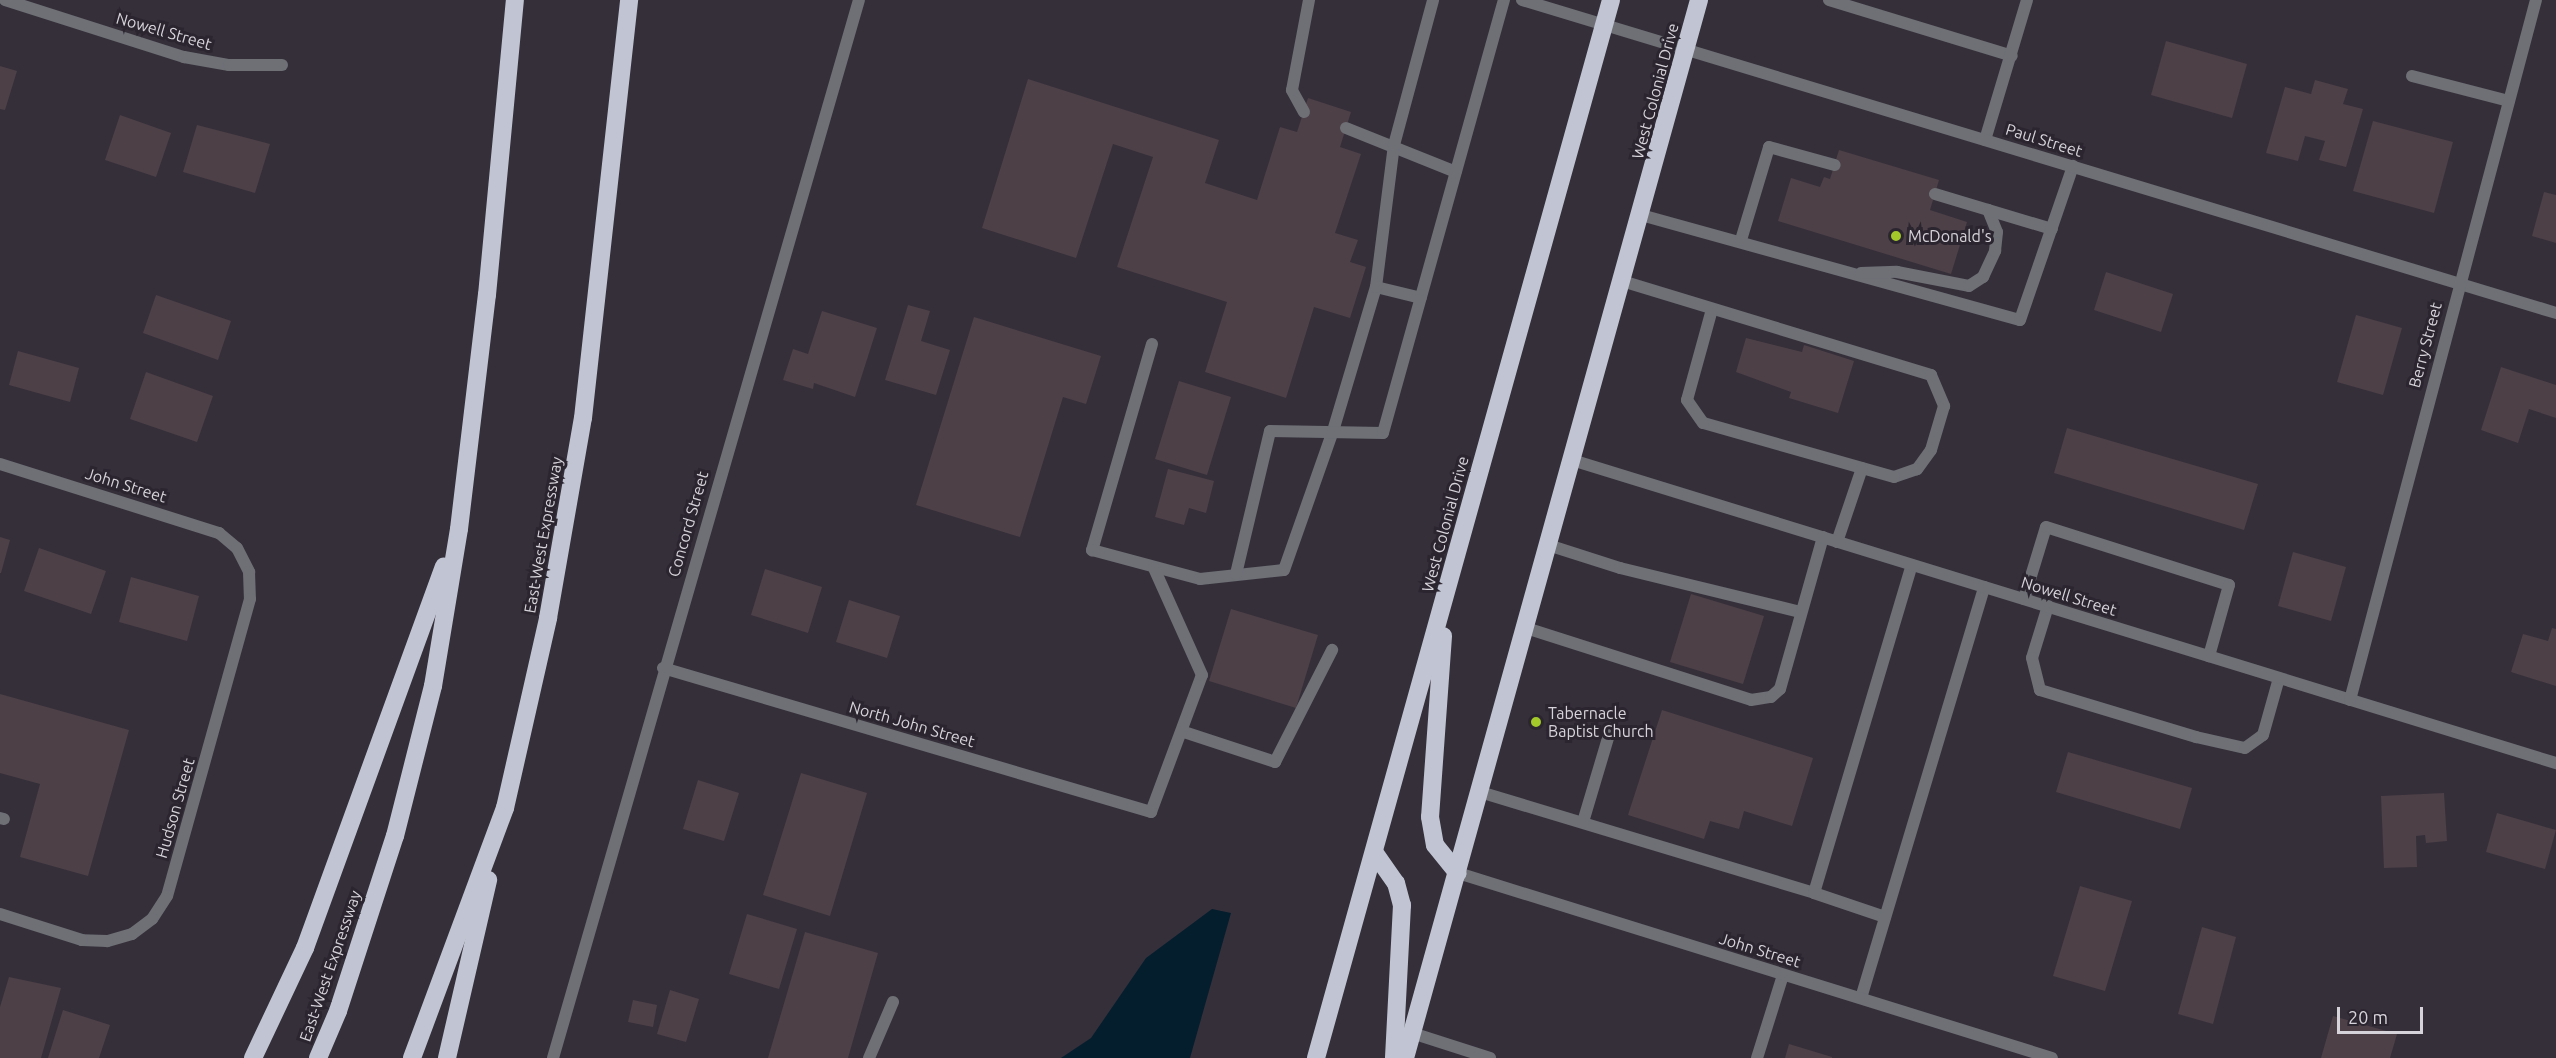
<!DOCTYPE html>
<html>
<head>
<meta charset="utf-8">
<style>
	body { margin:0 }
	#map { position:relative; width:2556px; height:1058px; overflow:hidden; background:#352f3a; font-family:Ubuntu,sans-serif }
	div>[style] { position:absolute }
	[style*='--x'] { left:calc(var(--x)*1px); top:calc(var(--y)*1px); width:calc(var(--w)*1px); rotate:calc(var(--a)*1deg) }
	.water>* { inset:0; background:#041e2e }
	.building>* { inset:0; background:#4d4047 }
	.lane>* { height:12px; margin:-6px; padding:0 6px; transform-origin:6px; border-radius:6px; background:#6e7076 }
	.street>* { height:12px; margin:-6px; padding:0 6px; transform-origin:6px; border-radius:6px; background:#6e7076 }
	.highway>* { height:18px; margin:-9px; padding:0 9px; transform-origin:9px; border-radius:9px; background:#c1c5d3 }
	.dots>* { width:16px; height:16px; translate:-50% -50%; box-sizing:border-box; border:3px solid #2b2530; border-radius:50% }
	span { translate:-50% -50%; white-space:nowrap; text-align:center; line-height:1.15; -webkit-text-stroke:6px #2b2530; paint-order:stroke }
	.street-label { font-size:16px; color:#d7d3da }
	.poi-label { font-size:16px; color:#d7d3da }
	.left { translate:0 -50%; text-align:left }
	.scale { position:absolute; left:2337px; top:1007px; width:86px; height:27px; box-sizing:border-box; border:3px solid #d7d3da; border-top:0; padding-left:8px; font-size:18px; line-height:21px; white-space:nowrap; color:#d7d3da; -webkit-text-stroke:4px #2b2530; paint-order:stroke }
</style>
</head>
<body>
<div id="map">
	<div class="water">
		<i style="clip-path:polygon(1212px 909px,1231px 913px,1190px 1058px,1061px 1058px,1091px 1038px,1146px 958px)"></i>
	</div>
	<div class="building">
		<i style="clip-path:polygon(2166px 41px,2247px 64px,2232px 118px,2151px 95px)"></i>
		<i style="clip-path:polygon(0 66px,17px 71px,5px 110px,0 109px)"></i>
		<i style="clip-path:polygon(1028px 79px,1219px 140px,1205px 183px,1257px 200px,1280px 127px,1297px 132px,1308px 98px,1351px 112px,1340px 147px,1361px 154px,1335px 233px,1358px 240px,1350px 262px,1366px 267px,1350px 318px,1314px 307px,1286px 398px,1205px 372px,1227px 302px,1117px 267px,1153px 157px,1113px 144px,1076px 258px,982px 228px)"></i>
		<i style="clip-path:polygon(2315px 80px,2348px 89px,2343px 104px,2363px 109px,2346px 167px,2319px 160px,2325px 141px,2305px 136px,2298px 161px,2266px 153px,2285px 87px,2311px 94px)"></i>
		<i style="clip-path:polygon(120px 115px,171px 133px,156px 177px,105px 160px)"></i>
		<i style="clip-path:polygon(2373px 121px,2453px 142px,2434px 213px,2353px 191px)"></i>
		<i style="clip-path:polygon(197px 125px,270px 144px,255px 193px,183px 172px)"></i>
		<i style="clip-path:polygon(1839px 150px,1939px 180px,1930px 210px,1967px 222px,1951px 274px,1778px 221px,1791px 178px,1820px 187px,1824px 177px,1830px 179px)"></i>
		<i style="clip-path:polygon(2544px 192px,2556px 195px,2556px 243px,2532px 236px)"></i>
		<i style="clip-path:polygon(2106px 272px,2173px 294px,2161px 332px,2094px 310px)"></i>
		<i style="clip-path:polygon(156px 295px,231px 321px,218px 360px,143px 333px)"></i>
		<i style="clip-path:polygon(908px 305px,930px 311px,921px 341px,950px 350px,936px 395px,885px 380px)"></i>
		<i style="clip-path:polygon(822px 311px,877px 328px,855px 397px,814px 383px,813px 389px,783px 380px,793px 349px,808px 354px)"></i>
		<i style="clip-path:polygon(2356px 315px,2402px 328px,2383px 395px,2337px 382px)"></i>
		<i style="clip-path:polygon(974px 317px,1101px 356px,1086px 404px,1063px 397px,1020px 537px,916px 505px)"></i>
		<i style="clip-path:polygon(1746px 338px,1802px 352px,1804px 345px,1854px 361px,1838px 413px,1789px 398px,1791px 392px,1736px 372px)"></i>
		<i style="clip-path:polygon(18px 351px,79px 368px,70px 402px,9px 385px)"></i>
		<i style="clip-path:polygon(2501px 367px,2556px 385px,2556px 418px,2529px 409px,2518px 443px,2481px 430px)"></i>
		<i style="clip-path:polygon(146px 372px,213px 396px,197px 442px,130px 419px)"></i>
		<i style="clip-path:polygon(1179px 381px,1231px 397px,1207px 475px,1155px 459px)"></i>
		<i style="clip-path:polygon(2067px 428px,2258px 484px,2244px 530px,2054px 473px)"></i>
		<i style="clip-path:polygon(1168px 469px,1214px 481px,1206px 513px,1189px 508px,1184px 525px,1155px 517px)"></i>
		<i style="clip-path:polygon(0 537px,10px 540px,1px 573px,0 573px)"></i>
		<i style="clip-path:polygon(39px 548px,106px 571px,91px 614px,24px 591px)"></i>
		<i style="clip-path:polygon(2293px 552px,2346px 567px,2331px 621px,2278px 606px)"></i>
		<i style="clip-path:polygon(765px 569px,822px 587px,808px 633px,751px 615px)"></i>
		<i style="clip-path:polygon(131px 577px,199px 596px,187px 641px,119px 622px)"></i>
		<i style="clip-path:polygon(1691px 594px,1764px 616px,1743px 684px,1670px 662px)"></i>
		<i style="clip-path:polygon(849px 600px,900px 616px,887px 658px,836px 642px)"></i>
		<i style="clip-path:polygon(1231px 609px,1318px 635px,1296px 708px,1209px 681px)"></i>
		<i style="clip-path:polygon(2552px 628px,2556px 629px,2556px 686px,2511px 672px,2523px 634px,2548px 641px)"></i>
		<i style="clip-path:polygon(0 694px,129px 730px,88px 876px,20px 857px,40px 784px,0 773px)"></i>
		<i style="clip-path:polygon(1662px 710px,1813px 758px,1792px 826px,1744px 811px,1739px 829px,1710px 821px,1704px 839px,1628px 815px)"></i>
		<i style="clip-path:polygon(2068px 752px,2192px 788px,2180px 829px,2056px 792px)"></i>
		<i style="clip-path:polygon(801px 773px,867px 793px,830px 916px,763px 895px)"></i>
		<i style="clip-path:polygon(698px 780px,739px 793px,724px 841px,683px 829px)"></i>
		<i style="clip-path:polygon(2444px 793px,2447px 841px,2426px 843px,2425px 835px,2416px 836px,2417px 867px,2384px 868px,2381px 796px)"></i>
		<i style="clip-path:polygon(2497px 813px,2556px 830px,2545px 869px,2486px 852px)"></i>
		<i style="clip-path:polygon(2080px 886px,2132px 901px,2105px 991px,2053px 976px)"></i>
		<i style="clip-path:polygon(747px 914px,797px 929px,779px 989px,729px 974px)"></i>
		<i style="clip-path:polygon(2202px 927px,2236px 937px,2213px 1024px,2178px 1014px)"></i>
		<i style="clip-path:polygon(805px 932px,878px 953px,848px 1058px,768px 1058px)"></i>
		<i style="clip-path:polygon(9px 977px,61px 988px,41px 1058px,0 1058px,0 1007px)"></i>
		<i style="clip-path:polygon(670px 990px,699px 999px,686px 1042px,657px 1034px)"></i>
		<i style="clip-path:polygon(633px 1000px,657px 1005px,653px 1027px,628px 1022px)"></i>
		<i style="clip-path:polygon(63px 1010px,110px 1025px,99px 1058px,48px 1058px)"></i>
		<i style="clip-path:polygon(2333px 1016px,2397px 1034px,2390px 1058px,2321px 1058px)"></i>
		<i style="clip-path:polygon(1789px 1044px,1832px 1057px,1832px 1058px,1785px 1058px)"></i>
	</div>
	<div class="lane">
		<i style="--x:1829;--y:0;--w:191;--a:17"></i>
		<i style="--x:2412;--y:76;--w:100;--a:14.5"></i>
		<i style="--x:1304;--y:112;--w:25;--a:-119"></i>
		<i style="--x:1292;--y:90;--w:92;--a:-79.3"></i>
		<i style="--x:1346;--y:128;--w:118;--a:21.8"></i>
		<i style="--x:1985;--y:140;--w:146;--a:-73.3"></i>
		<i style="--x:1935;--y:194;--w:122;--a:16.7"></i>
		<i style="--x:1641;--y:215;--w:393;--a:15.5"></i>
		<i style="--x:2020;--y:320;--w:163;--a:-71"></i>
		<i style="--x:1741;--y:240;--w:97;--a:-73.2"></i>
		<i style="--x:1769;--y:147;--w:68;--a:15.3"></i>
		<i style="--x:1861;--y:273;--w:36;--a:-2"></i>
		<i style="--x:1897;--y:272;--w:73;--a:11"></i>
		<i style="--x:1969;--y:286;--w:17;--a:-33"></i>
		<i style="--x:1983;--y:277;--w:29;--a:-65"></i>
		<i style="--x:1995;--y:251;--w:19;--a:-84"></i>
		<i style="--x:1997;--y:232;--w:24;--a:-112"></i>
		<i style="--x:1622;--y:281;--w:323;--a:16.9"></i>
		<i style="--x:1931;--y:375;--w:34;--a:67"></i>
		<i style="--x:1944;--y:406;--w:46;--a:106.5"></i>
		<i style="--x:1931;--y:450;--w:24;--a:126"></i>
		<i style="--x:1917;--y:469;--w:24;--a:161"></i>
		<i style="--x:1894;--y:477;--w:198;--a:-164.2"></i>
		<i style="--x:1703;--y:423;--w:28;--a:-125"></i>
		<i style="--x:1687;--y:400;--w:94;--a:-74.6"></i>
		<i style="--x:1376;--y:287;--w:46;--a:13.7"></i>
		<i style="--x:1152;--y:344;--w:215;--a:106.2"></i>
		<i style="--x:1092;--y:550;--w:112;--a:15"></i>
		<i style="--x:1200;--y:579;--w:84;--a:-6.1"></i>
		<i style="--x:1284;--y:570;--w:147;--a:-70.6"></i>
		<i style="--x:1333;--y:431;--w:150;--a:-73.4"></i>
		<i style="--x:1376;--y:287;--w:143;--a:-82.8"></i>
		<i style="--x:1394;--y:145;--w:150;--a:-74.9"></i>
		<i style="--x:1837;--y:542;--w:78;--a:-71.3"></i>
		<i style="--x:1548;--y:545;--w:76;--a:17.7"></i>
		<i style="--x:1620;--y:568;--w:186;--a:13.7"></i>
		<i style="--x:1236;--y:574;--w:147;--a:-76.6"></i>
		<i style="--x:1270;--y:431;--w:113;--a:1"></i>
		<i style="--x:1383;--y:433;--w:450;--a:-74.4"></i>
		<i style="--x:2024;--y:599;--w:75;--a:-73"></i>
		<i style="--x:2046;--y:527;--w:192;--a:17.6"></i>
		<i style="--x:2229;--y:585;--w:74;--a:105.7"></i>
		<i style="--x:2048;--y:606;--w:54;--a:107.1"></i>
		<i style="--x:2032;--y:658;--w:33;--a:76"></i>
		<i style="--x:2040;--y:690;--w:163;--a:16.8"></i>
		<i style="--x:2196;--y:737;--w:50;--a:12.7"></i>
		<i style="--x:2245;--y:748;--w:22;--a:-36"></i>
		<i style="--x:2263;--y:735;--w:59;--a:-74.3"></i>
		<i style="--x:1526;--y:628;--w:236;--a:17.7"></i>
		<i style="--x:1751;--y:700;--w:20;--a:-9"></i>
		<i style="--x:1771;--y:697;--w:12;--a:-42"></i>
		<i style="--x:1780;--y:689;--w:158;--a:-74.2"></i>
		<i style="--x:1184;--y:732;--w:96;--a:18.2"></i>
		<i style="--x:1275;--y:762;--w:126;--a:-63"></i>
		<i style="--x:1480;--y:792;--w:349;--a:16.8"></i>
		<i style="--x:1151;--y:812;--w:146;--a:-69.6"></i>
		<i style="--x:1202;--y:675;--w:117;--a:-114.2"></i>
		<i style="--x:0;--y:818;--w:4;--a:14"></i>
		<i style="--x:1583;--y:822;--w:98;--a:-73.4"></i>
		<i style="--x:1885;--y:917;--w:75;--a:-161.3"></i>
		<i style="--x:1814;--y:893;--w:342;--a:-73.4"></i>
		<i style="--x:1861;--y:998;--w:429;--a:-73.3"></i>
		<i style="--x:1412;--y:1033;--w:82;--a:17.8"></i>
		<i style="--x:869;--y:1058;--w:61;--a:-66.8"></i>
		<i style="--x:1757;--y:1058;--w:87;--a:-72.6"></i>
	</div>
	<div class="street">
		<i style="--x:5;--y:0;--w:188;--a:17.7"></i>
		<i style="--x:184;--y:57;--w:46;--a:10.1"></i>
		<i style="--x:229;--y:65;--w:53;--a:0"></i>
		<i style="--x:1522;--y:0;--w:1080;--a:16.84"></i>
		<i style="--x:1572;--y:460;--w:1030;--a:17.12"></i>
		<i style="--x:0;--y:464;--w:230;--a:17.5"></i>
		<i style="--x:219;--y:533;--w:23;--a:40"></i>
		<i style="--x:237;--y:548;--w:27;--a:63"></i>
		<i style="--x:249;--y:572;--w:27;--a:88"></i>
		<i style="--x:250;--y:599;--w:308;--a:105.6"></i>
		<i style="--x:167;--y:896;--w:27;--a:123"></i>
		<i style="--x:152;--y:919;--w:25;--a:143"></i>
		<i style="--x:132;--y:934;--w:26;--a:164"></i>
		<i style="--x:107;--y:941;--w:25;--a:-178"></i>
		<i style="--x:82;--y:940;--w:86;--a:-162.4"></i>
		<i style="--x:663;--y:668;--w:509;--a:16.44"></i>
		<i style="--x:2350;--y:700;--w:724;--a:-75.12"></i>
		<i style="--x:1458;--y:873;--w:622;--a:17.3"></i>
		<i style="--x:553;--y:1058;--w:1101;--a:-73.87"></i>
	</div>
	<div class="highway">
		<i style="--x:1443;--y:636;--w:181;--a:94.1"></i>
		<i style="--x:1430;--y:817;--w:28;--a:80"></i>
		<i style="--x:1435;--y:845;--w:36;--a:51"></i>
		<i style="--x:1374;--y:852;--w:38;--a:55"></i>
		<i style="--x:1396;--y:883;--w:23;--a:75"></i>
		<i style="--x:1402;--y:905;--w:153;--a:93"></i>
		<i style="--x:253;--y:1058;--w:122;--a:-64.7"></i>
		<i style="--x:305;--y:948;--w:406;--a:-70"></i>
		<i style="--x:318;--y:1058;--w:51;--a:-66.9"></i>
		<i style="--x:338;--y:1011;--w:184;--a:-72"></i>
		<i style="--x:395;--y:836;--w:155;--a:-75.8"></i>
		<i style="--x:433;--y:686;--w:159;--a:-80.6"></i>
		<i style="--x:459;--y:529;--w:236;--a:-83.2"></i>
		<i style="--x:487;--y:295;--w:296;--a:-84.6"></i>
		<i style="--x:412;--y:1058;--w:267;--a:-69.6"></i>
		<i style="--x:505;--y:808;--w:195;--a:-77.2"></i>
		<i style="--x:548;--y:618;--w:203;--a:-80.1"></i>
		<i style="--x:583;--y:418;--w:421;--a:-83.7"></i>
		<i style="--x:447;--y:1058;--w:183;--a:-77"></i>
		<i style="--x:1316;--y:1058;--w:1098;--a:-74.42"></i>
		<i style="--x:1405;--y:1058;--w:1098;--a:-74.47"></i>
	</div>
	<div class="dots">
		<i style="left:1896px;top:236px;background:#a2c929"></i>
		<i style="left:1536px;top:722px;background:#a2c929"></i>
	</div>
	<div class="street-label">
		<span style="left:164px;top:31px;rotate:16deg">Nowell Street</span>
		<span style="left:1655px;top:91px;rotate:-75deg">West Colonial Drive</span>
		<span style="left:2044px;top:140px;rotate:17deg">Paul Street</span>
		<span style="left:2425px;top:345px;rotate:-75deg">Berry Street</span>
		<span style="left:126px;top:485px;rotate:17deg">John Street</span>
		<span style="left:688px;top:524px;rotate:-74deg">Concord Street</span>
		<span style="left:1445px;top:524px;rotate:-75deg">West Colonial Drive</span>
		<span style="left:543px;top:535px;rotate:-80deg">East-West Expressway</span>
		<span style="left:2069px;top:596px;rotate:17deg">Nowell Street</span>
		<span style="left:912px;top:724px;rotate:16deg">North John Street</span>
		<span style="left:175px;top:808px;rotate:-74deg">Hudson Street</span>
		<span style="left:1760px;top:950px;rotate:17deg">John Street</span>
		<span style="left:330px;top:966px;rotate:-71deg">East-West Expressway</span>
	</div>
	<div class="poi-label">
		<span class="left" style="left:1908px;top:236px">McDonald's</span>
		<span class="left" style="left:1548px;top:722px">Tabernacle<br>Baptist Church</span>
	</div>
	<div class="scale">20 m</div>
</div>
</body>
</html>
